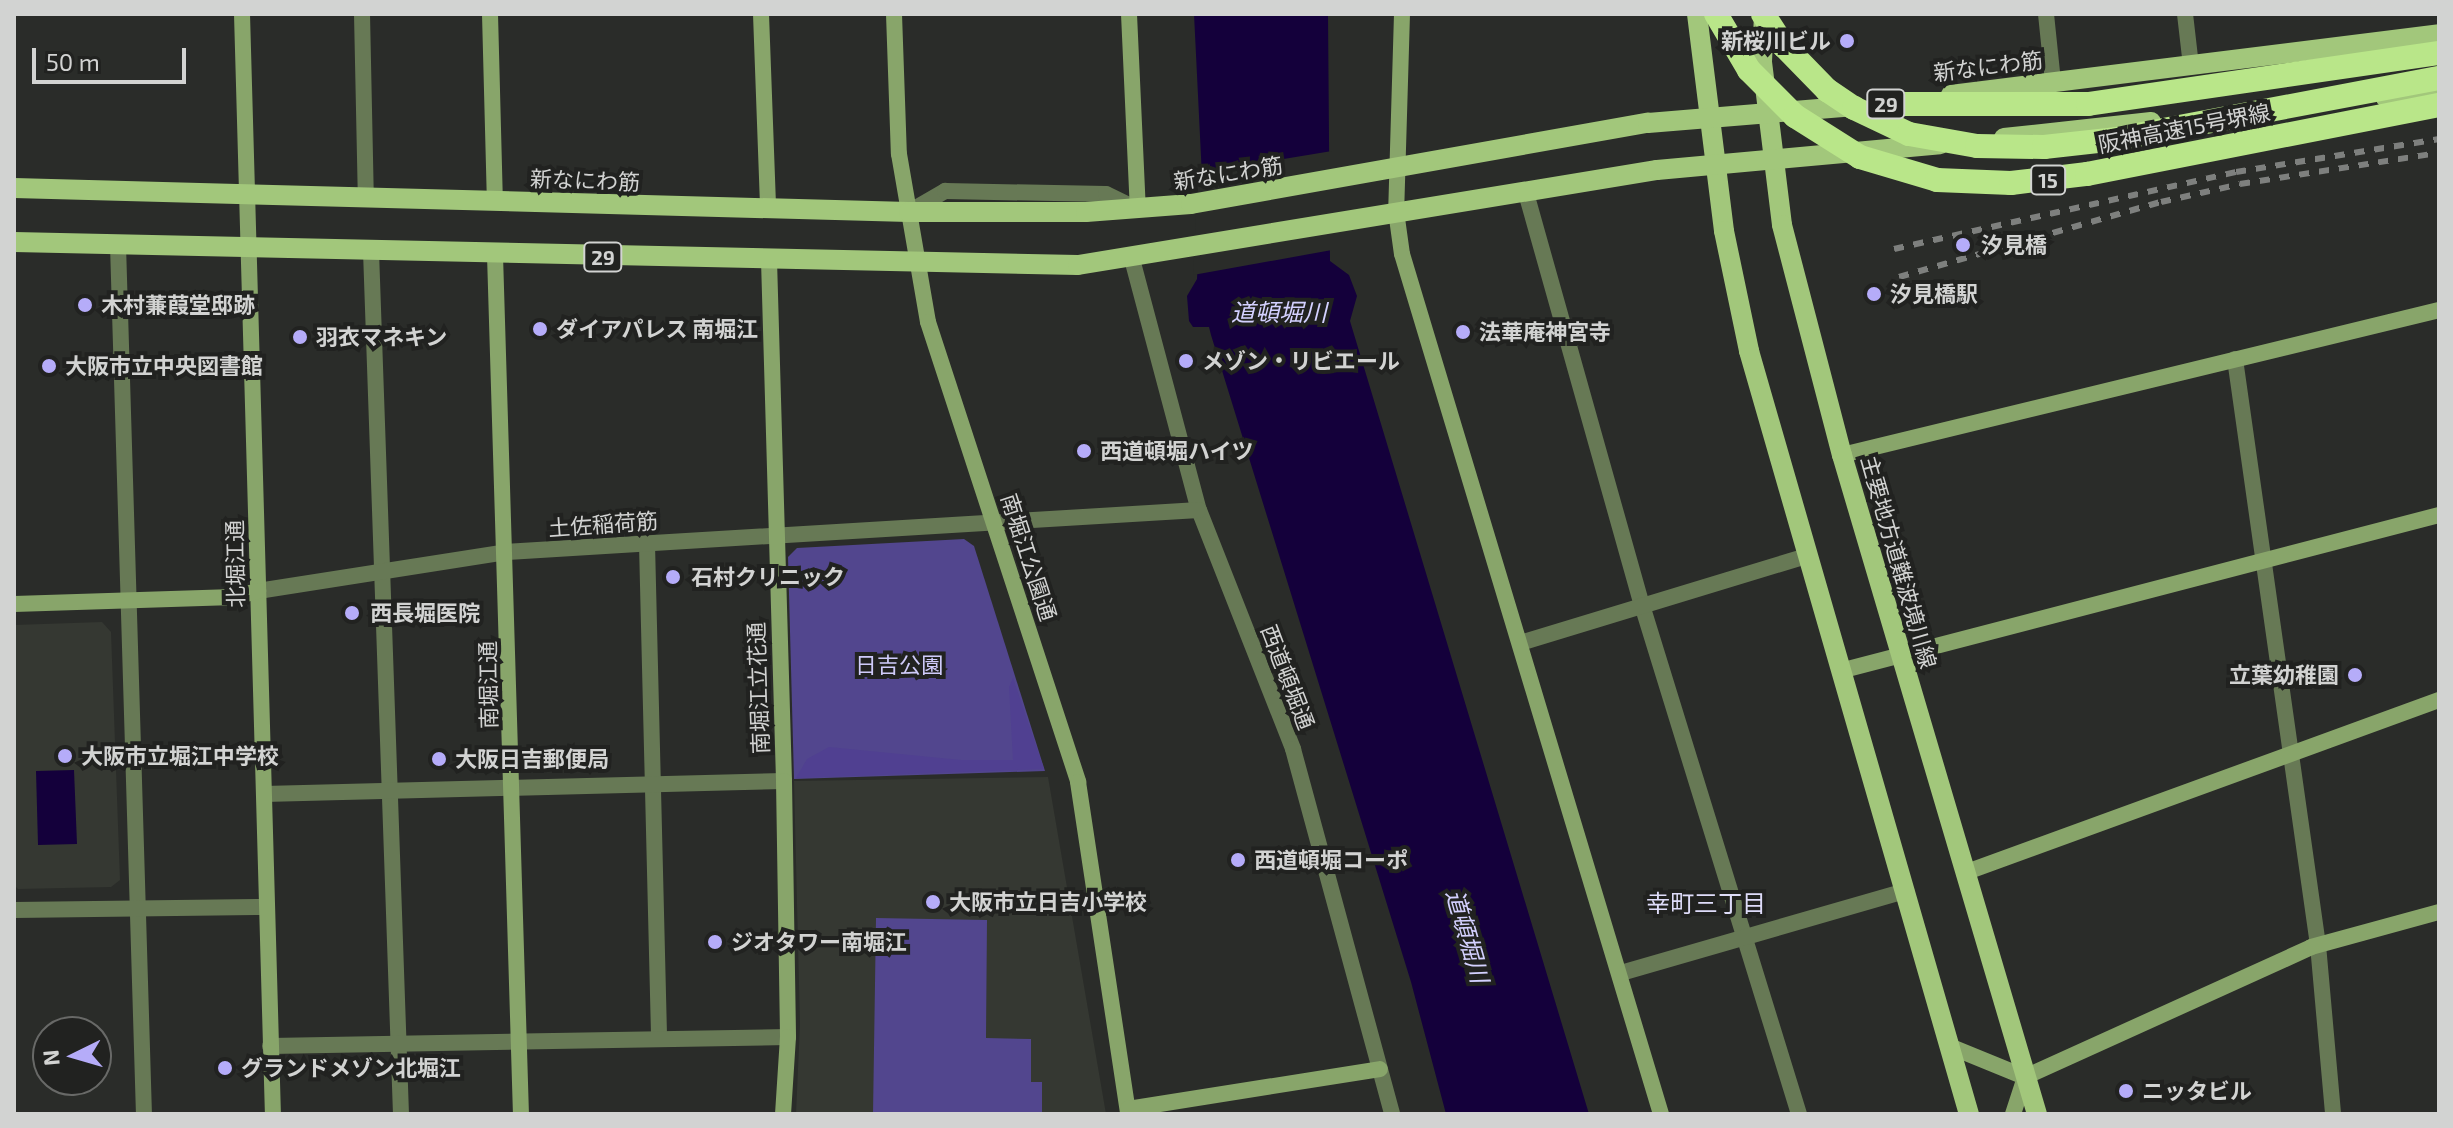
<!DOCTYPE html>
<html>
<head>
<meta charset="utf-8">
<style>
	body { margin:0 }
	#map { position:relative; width:2453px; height:1128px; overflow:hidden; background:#2a2c29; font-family:"Exo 2","Noto Sans JP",sans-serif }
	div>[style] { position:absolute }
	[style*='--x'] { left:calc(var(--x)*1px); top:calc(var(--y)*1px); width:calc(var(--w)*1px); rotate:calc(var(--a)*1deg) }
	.built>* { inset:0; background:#353832 }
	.green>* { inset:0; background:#52468e }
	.forest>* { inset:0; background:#504091 }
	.water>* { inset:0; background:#14003b }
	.pier>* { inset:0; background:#2a2c29 }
	.street>* { height:16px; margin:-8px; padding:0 8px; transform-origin:8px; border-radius:8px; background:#677955 }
	.secondary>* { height:16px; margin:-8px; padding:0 8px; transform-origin:8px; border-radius:8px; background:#88a56a }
	.primary>* { height:20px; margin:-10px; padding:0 10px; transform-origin:10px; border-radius:10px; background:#a2c77b }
	.highway>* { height:24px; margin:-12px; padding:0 12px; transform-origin:12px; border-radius:12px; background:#b9e689 }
	.rail>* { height:6px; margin-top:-3px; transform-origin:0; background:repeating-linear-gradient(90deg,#7e807e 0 10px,transparent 0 20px) }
	.dots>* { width:22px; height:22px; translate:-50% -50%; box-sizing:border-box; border:4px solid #212220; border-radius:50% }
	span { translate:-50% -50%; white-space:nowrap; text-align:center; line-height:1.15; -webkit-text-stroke:8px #212220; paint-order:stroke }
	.shield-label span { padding:2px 6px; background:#212220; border:2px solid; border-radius:6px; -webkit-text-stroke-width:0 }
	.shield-label { font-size:20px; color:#d2d3d2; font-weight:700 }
	.poi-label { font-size:22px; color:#d2d3d2; font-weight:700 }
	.right { translate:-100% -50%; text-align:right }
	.left { translate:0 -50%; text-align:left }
	.street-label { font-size:22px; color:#d2d3d2 }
	.park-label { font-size:22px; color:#cfcbf9 }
	.water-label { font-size:24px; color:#d4d1ff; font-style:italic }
	.neighbourhood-label { font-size:24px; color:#dedcf9 }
	.frame { position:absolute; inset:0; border:16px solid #d2d3d2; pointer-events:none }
	.north { position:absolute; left:32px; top:1016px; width:80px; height:80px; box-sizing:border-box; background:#212220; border:2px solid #686967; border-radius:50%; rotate:265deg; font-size:22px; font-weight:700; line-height:32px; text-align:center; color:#d2d3d2 }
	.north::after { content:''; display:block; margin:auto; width:28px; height:36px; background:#b5acf9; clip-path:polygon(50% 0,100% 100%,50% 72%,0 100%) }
	.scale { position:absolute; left:32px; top:48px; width:154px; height:36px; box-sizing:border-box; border:4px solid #d2d3d2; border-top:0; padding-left:10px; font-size:24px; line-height:28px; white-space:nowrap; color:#d2d3d2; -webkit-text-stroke:6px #212220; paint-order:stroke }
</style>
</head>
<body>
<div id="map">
	<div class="built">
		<i style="clip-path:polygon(102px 622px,111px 632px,120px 880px,111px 887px,18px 889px,14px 885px,14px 625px)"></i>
		<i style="clip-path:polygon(1048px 777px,1106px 1114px,796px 1114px,800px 1024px,794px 781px)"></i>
	</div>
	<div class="green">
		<i style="clip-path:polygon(964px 539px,974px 546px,1045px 771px,794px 779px,788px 557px,797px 548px)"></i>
		<i style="clip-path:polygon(876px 918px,987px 920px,986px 1038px,1031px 1039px,1031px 1082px,1042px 1082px,1042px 1114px,873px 1114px)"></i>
	</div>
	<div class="forest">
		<i style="clip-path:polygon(1013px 678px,1044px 769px,796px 778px,807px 759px,829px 747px,961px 760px,1013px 760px,1009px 687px)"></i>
	</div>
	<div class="water">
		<i style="clip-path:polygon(1194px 14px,1328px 14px,1330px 261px,1349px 275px,1357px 296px,1350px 321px,1589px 1114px,1446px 1114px,1411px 982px,1211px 335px,1209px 327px,1193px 327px,1189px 321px,1187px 296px,1197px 279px,1202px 177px)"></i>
		<i style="clip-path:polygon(74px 770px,77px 844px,38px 845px,36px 771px)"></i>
	</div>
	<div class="pier">
		<i style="clip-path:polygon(1332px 151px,1332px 250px,1193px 275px,1198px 173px)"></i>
	</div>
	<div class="street">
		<i style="--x:362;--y:14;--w:184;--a:88.8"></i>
		<i style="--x:2046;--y:14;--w:68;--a:84.1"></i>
		<i style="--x:2185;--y:14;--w:52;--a:83.4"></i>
		<i style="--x:1526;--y:193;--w:428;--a:74.3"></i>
		<i style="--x:1642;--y:605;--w:533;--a:72.86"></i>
		<i style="--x:909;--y:212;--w:42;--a:-30.3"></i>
		<i style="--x:945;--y:191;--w:161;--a:1.1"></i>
		<i style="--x:1106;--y:194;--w:32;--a:26"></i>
		<i style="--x:118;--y:245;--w:869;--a:88.29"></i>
		<i style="--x:371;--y:251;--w:864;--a:88.01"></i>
		<i style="--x:1132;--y:259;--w:260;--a:75.1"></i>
		<i style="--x:1199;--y:510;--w:257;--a:68.5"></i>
		<i style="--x:1293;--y:749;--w:378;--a:74.8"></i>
		<i style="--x:2235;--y:359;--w:592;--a:81.94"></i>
		<i style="--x:2318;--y:945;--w:170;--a:84.9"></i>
		<i style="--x:647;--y:544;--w:495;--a:88.6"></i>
		<i style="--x:258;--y:591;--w:251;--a:-8.9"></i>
		<i style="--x:506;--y:552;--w:694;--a:-3.47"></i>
		<i style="--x:1520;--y:643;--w:299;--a:-16.9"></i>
		<i style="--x:264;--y:794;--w:520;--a:-1.43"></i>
		<i style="--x:14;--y:910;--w:253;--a:-0.7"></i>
		<i style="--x:1621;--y:973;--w:297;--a:-16.1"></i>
		<i style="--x:270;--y:1046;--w:518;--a:-1"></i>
	</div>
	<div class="secondary">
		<i style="--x:242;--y:14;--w:1100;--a:88.39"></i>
		<i style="--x:490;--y:14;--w:187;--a:88.5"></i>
		<i style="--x:761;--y:14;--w:195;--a:87.9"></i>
		<i style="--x:894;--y:14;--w:140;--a:88"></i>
		<i style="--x:899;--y:154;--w:170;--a:80.2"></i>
		<i style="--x:928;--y:322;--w:484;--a:71.9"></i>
		<i style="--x:1078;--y:782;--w:336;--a:81.4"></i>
		<i style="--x:1129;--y:14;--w:195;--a:87.4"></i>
		<i style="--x:1402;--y:14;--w:197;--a:91.7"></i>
		<i style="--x:1396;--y:211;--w:43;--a:82.1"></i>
		<i style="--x:1402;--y:254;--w:898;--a:73.24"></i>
		<i style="--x:495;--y:255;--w:859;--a:88.27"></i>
		<i style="--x:769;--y:260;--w:521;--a:88.35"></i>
		<i style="--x:784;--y:781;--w:256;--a:89.1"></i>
		<i style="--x:788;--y:1037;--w:77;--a:93.7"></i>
		<i style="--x:1842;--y:455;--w:614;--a:-13.65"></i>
		<i style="--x:14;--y:604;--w:220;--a:-1.8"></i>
		<i style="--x:234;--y:597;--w:25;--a:-14"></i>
		<i style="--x:1840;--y:671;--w:619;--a:-14.6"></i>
		<i style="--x:1964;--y:873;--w:506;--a:-20.01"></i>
		<i style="--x:1949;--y:1046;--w:82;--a:22.2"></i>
		<i style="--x:2025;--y:1077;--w:314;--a:-24.4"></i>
		<i style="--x:2311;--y:947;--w:133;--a:-15.3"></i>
		<i style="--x:1128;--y:1109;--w:255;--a:-9"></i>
		<i style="--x:2013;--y:1114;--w:39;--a:-72"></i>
	</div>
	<div class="primary">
		<i style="--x:1697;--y:14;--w:219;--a:82.9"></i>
		<i style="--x:1724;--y:231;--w:123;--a:78.2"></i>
		<i style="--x:1749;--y:351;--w:794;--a:73.92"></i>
		<i style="--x:1764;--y:14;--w:48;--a:92.4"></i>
		<i style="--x:1762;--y:62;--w:164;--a:83"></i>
		<i style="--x:1782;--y:225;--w:238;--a:75.4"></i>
		<i style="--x:1842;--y:455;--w:687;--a:73.52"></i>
		<i style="--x:1951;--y:95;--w:492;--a:-7.1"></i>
		<i style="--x:2386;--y:98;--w:53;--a:-6.5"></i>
		<i style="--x:2004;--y:138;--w:148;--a:-6.2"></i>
		<i style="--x:14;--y:188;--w:895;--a:1.54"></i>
		<i style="--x:909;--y:212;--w:177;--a:0"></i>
		<i style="--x:1086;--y:212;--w:105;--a:-4.4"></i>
		<i style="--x:1191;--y:204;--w:464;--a:-10.1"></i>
		<i style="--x:1648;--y:123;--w:208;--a:-4.7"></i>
		<i style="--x:14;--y:242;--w:1064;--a:1.24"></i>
		<i style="--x:1078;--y:265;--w:587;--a:-9.32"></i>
		<i style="--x:1657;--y:170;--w:284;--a:-5.2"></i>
	</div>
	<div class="highway">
		<i style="--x:1716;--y:14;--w:65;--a:59.5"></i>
		<i style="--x:1749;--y:70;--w:65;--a:45"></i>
		<i style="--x:1795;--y:116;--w:77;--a:32.2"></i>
		<i style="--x:1860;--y:157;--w:80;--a:16.6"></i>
		<i style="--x:1937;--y:180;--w:74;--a:2.3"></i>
		<i style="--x:2011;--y:183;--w:77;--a:-6.8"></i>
		<i style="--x:2087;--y:174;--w:359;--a:-11.1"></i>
		<i style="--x:1763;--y:14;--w:38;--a:57"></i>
		<i style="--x:1784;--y:46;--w:62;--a:45.7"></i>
		<i style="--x:1827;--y:90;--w:32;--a:34"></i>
		<i style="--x:1854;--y:108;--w:61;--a:25.3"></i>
		<i style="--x:1909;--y:134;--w:69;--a:10"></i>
		<i style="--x:1977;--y:146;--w:67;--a:0.9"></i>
		<i style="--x:2044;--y:147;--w:72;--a:-6.3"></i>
		<i style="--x:2116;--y:139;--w:329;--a:-10.7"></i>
		<i style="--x:1883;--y:104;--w:205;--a:0"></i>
		<i style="--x:2088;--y:104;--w:355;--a:-8.3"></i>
	</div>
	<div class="rail">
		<i style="--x:1894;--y:249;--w:351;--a:-12.7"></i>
		<i style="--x:2236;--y:172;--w:206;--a:-9.2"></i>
		<i style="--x:1899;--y:277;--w:273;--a:-16"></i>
		<i style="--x:2161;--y:202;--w:81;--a:-12.8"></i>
		<i style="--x:2240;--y:184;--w:201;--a:-8.9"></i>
	</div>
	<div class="dots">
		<i style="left:1847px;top:41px;background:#b5acf9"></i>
		<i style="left:1963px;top:245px;background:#b5acf9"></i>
		<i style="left:1874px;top:294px;background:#b5acf9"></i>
		<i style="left:85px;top:305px;background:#b5acf9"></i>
		<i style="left:540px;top:329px;background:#b5acf9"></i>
		<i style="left:1463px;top:332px;background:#b5acf9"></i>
		<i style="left:300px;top:337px;background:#b5acf9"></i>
		<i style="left:1186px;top:361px;background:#b5acf9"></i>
		<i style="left:49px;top:366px;background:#b5acf9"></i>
		<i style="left:1084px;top:451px;background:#b5acf9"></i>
		<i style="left:673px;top:577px;background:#b5acf9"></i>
		<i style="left:352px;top:613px;background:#b5acf9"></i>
		<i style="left:2355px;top:675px;background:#b5acf9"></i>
		<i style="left:65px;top:756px;background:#b5acf9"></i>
		<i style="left:439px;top:759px;background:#b5acf9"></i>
		<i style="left:1238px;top:860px;background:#b5acf9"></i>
		<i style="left:933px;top:902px;background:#b5acf9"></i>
		<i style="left:715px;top:942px;background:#b5acf9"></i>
		<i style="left:225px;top:1068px;background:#b5acf9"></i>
		<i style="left:2126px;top:1091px;background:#b5acf9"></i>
	</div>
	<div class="shield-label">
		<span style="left:1886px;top:104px">29</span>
		<span style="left:2048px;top:180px">15</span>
		<span style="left:603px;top:257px">29</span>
	</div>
	<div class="poi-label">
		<span class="right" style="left:1831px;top:41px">新桜川ビル</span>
		<span class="left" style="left:1981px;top:245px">汐見橋</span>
		<span class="left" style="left:1890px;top:294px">汐見橋駅</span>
		<span class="left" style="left:101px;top:305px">木村蒹葭堂邸跡</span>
		<span class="left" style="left:556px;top:329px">ダイアパレス 南堀江</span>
		<span class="left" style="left:1479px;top:332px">法華庵神宮寺</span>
		<span class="left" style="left:316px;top:337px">羽衣マネキン</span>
		<span class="left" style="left:1202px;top:361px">メゾン・リビエール</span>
		<span class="left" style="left:65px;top:366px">大阪市立中央図書館</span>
		<span class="left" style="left:1100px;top:451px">西道頓堀ハイツ</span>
		<span class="left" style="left:691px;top:577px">石村クリニック</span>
		<span class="left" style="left:370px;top:613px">西長堀医院</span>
		<span class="right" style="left:2339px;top:675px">立葉幼稚園</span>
		<span class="left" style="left:81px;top:756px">大阪市立堀江中学校</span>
		<span class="left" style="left:455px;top:759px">大阪日吉郵便局</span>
		<span class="left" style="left:1254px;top:860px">西道頓堀コーポ</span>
		<span class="left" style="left:949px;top:902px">大阪市立日吉小学校</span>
		<span class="left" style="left:731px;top:942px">ジオタワー南堀江</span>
		<span class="left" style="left:241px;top:1068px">グランドメゾン北堀江</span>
		<span class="left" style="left:2142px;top:1091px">ニッタビル</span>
	</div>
	<div class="street-label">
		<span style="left:1988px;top:66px;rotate:-7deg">新なにわ筋</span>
		<span style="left:2184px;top:128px;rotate:-11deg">阪神高速15号堺線</span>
		<span style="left:1228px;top:173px;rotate:-9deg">新なにわ筋</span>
		<span style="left:585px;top:180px;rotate:2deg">新なにわ筋</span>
		<span style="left:603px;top:524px;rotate:-4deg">土佐稲荷筋</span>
		<span style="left:1029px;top:557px;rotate:72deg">南堀江公園通</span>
		<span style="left:1899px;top:562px;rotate:74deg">主要地方道難波境川線</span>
		<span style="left:235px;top:564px;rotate:-91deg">北堀江通</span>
		<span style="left:1288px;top:677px;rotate:69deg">西道頓堀通</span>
		<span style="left:488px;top:685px;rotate:-91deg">南堀江通</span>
		<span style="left:758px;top:688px;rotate:-92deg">南堀江立花通</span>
	</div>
	<div class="park-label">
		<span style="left:899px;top:665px">日吉公園</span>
	</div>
	<div class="water-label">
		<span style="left:1279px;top:312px">道頓堀川</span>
		<span style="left:1468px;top:936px;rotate:74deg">道頓堀川</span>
	</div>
	<div class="neighbourhood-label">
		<span style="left:1706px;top:903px">幸町三丁目</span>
	</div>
	<div class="frame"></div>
	<div class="north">N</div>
	<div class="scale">50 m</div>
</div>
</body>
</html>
